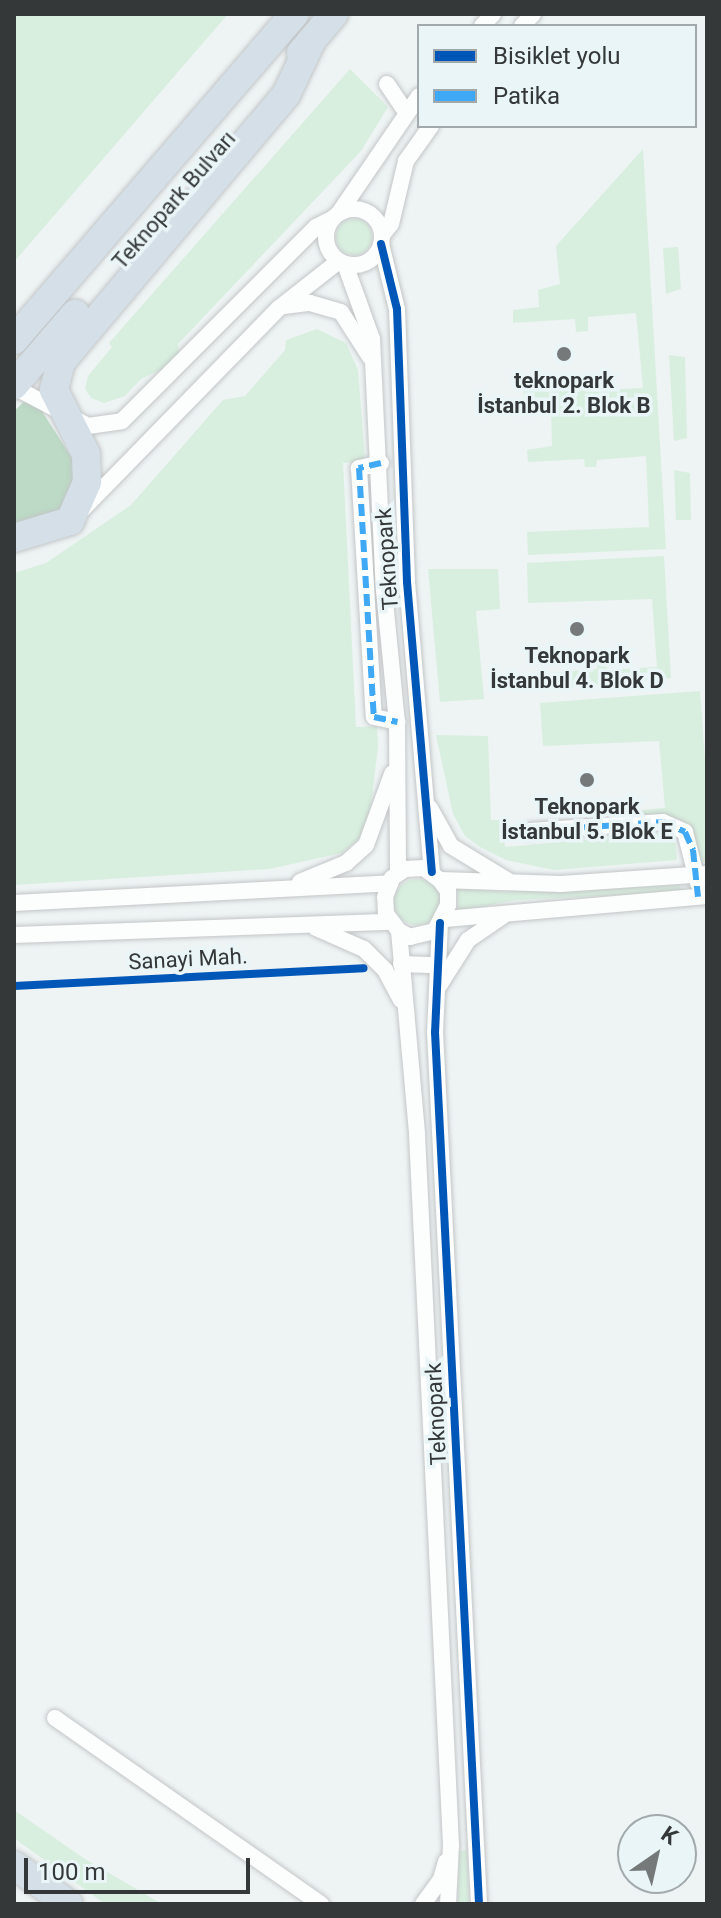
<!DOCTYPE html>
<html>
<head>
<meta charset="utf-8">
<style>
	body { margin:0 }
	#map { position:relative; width:721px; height:1918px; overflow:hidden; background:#eef3f4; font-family:Roboto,sans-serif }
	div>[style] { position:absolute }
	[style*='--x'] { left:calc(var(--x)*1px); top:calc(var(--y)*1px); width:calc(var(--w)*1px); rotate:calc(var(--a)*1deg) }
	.green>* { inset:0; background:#d8efdf }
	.round { border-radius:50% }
	.forest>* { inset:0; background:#bcdac5 }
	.roads { filter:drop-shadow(0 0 2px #c3c6c7) drop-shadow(0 0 2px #c3c6c7) }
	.street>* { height:16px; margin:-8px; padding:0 8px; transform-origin:8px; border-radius:8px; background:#fcfdfd }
	.street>.ring { margin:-8px; padding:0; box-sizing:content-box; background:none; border:16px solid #fcfdfd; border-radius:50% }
	.highway>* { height:28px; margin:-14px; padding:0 14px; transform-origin:14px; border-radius:14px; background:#d4dfe8 }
	.quiet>* { height:6px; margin-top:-3px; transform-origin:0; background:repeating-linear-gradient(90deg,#3fa9f5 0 12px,transparent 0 18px) }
	.cycleway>* { height:8px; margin:-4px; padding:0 4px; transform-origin:4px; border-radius:4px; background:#0057b8 }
	.dots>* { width:22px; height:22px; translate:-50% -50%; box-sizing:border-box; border:4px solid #eaf5f8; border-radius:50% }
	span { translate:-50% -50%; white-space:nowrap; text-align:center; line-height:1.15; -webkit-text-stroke:7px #eaf5f8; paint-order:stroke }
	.street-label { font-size:22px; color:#343839 }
	.poi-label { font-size:22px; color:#343839; font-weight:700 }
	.frame { position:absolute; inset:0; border:16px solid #343839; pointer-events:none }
	.legend { position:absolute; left:417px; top:24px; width:280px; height:104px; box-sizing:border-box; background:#eaf5f8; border:2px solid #a1a9ac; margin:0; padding:10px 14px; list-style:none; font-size:24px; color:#343839 }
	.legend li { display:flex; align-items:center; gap:16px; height:40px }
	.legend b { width:40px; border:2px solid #a1a9ac }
	.north { position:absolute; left:617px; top:1814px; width:80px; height:80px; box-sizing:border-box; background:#eaf5f8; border:2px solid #a1a9ac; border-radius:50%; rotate:34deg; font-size:22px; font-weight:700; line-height:32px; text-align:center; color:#343839 }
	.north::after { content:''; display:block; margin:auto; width:28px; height:36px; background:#75797a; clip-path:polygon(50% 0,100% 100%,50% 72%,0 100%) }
	.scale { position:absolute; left:24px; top:1858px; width:226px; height:36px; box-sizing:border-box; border:4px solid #343839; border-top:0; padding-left:10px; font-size:24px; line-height:28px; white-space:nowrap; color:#343839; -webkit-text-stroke:6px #eaf5f8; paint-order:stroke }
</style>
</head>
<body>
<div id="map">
	<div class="green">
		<i style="clip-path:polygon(14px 14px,228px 14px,14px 262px)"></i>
		<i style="clip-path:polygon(350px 69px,388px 107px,361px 151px,178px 344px,180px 361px,141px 379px,125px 396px,104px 403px,91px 398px,85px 388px,88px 376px,112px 347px,109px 343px)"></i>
		<i style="clip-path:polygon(643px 149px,666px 549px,528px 555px,527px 532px,649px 527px,646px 456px,597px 460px,596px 467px,585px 467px,584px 459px,528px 462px,527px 450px,552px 446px,551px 410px,525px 407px,523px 389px,580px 388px,580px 377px,593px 376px,595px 390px,643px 388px,636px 313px,588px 317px,588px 331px,576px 332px,575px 319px,513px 323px,513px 310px,539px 307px,538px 290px,560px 284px,556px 246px)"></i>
		<i class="round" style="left:336px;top:219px;width:36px;height:36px"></i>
		<i style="clip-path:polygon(678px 247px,681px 289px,666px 294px,663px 248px)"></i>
		<i style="clip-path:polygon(317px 329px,346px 343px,358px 370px,365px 461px,343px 463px,356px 727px,377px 726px,378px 747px,369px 820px,360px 838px,342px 853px,269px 869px,14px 885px,14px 573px,46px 563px,131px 505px,223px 400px,245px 396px,285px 350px,286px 340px)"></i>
		<i style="clip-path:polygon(669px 355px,685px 357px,687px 438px,674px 441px)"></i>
		<i style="clip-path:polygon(674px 470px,690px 473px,691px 520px,676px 520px)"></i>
		<i style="clip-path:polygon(664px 556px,671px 678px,538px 690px,539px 674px,597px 669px,598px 660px,606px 660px,607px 670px,657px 667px,652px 599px,528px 603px,527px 563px)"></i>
		<i style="clip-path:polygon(428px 569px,498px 569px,500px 609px,476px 611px,484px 699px,440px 702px)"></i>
		<i style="clip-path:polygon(700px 691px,707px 787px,707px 861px,700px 863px,692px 830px,677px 818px,636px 817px,634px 811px,665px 808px,659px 741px,543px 746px,540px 703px)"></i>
		<i style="clip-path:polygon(436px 735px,488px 736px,491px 820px,502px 820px,505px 847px,665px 833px,675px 840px,677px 860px,554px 870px,506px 860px,480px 847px,465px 836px,453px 814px)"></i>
		<i class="round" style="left:394px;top:879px;width:46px;height:46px"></i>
		<i style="clip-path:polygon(679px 885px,682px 892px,517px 900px,458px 911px,458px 887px,504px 892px)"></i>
		<i style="clip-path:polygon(14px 1810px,85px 1859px,162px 1904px,105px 1904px,14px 1838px)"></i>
		<i style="clip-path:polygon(467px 1850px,469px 1904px,458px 1904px,459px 1851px)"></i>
	</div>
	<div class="forest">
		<i style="clip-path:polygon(39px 388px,43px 413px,72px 458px,73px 488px,58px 513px,14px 530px,14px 411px)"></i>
	</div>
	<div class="roads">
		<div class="street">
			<i style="--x:482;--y:26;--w:16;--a:-47"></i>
			<i style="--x:522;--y:26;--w:16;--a:-47"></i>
			<i style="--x:387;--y:84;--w:32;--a:56"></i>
			<i class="ring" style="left:326px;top:209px;width:40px;height:40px"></i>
			<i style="--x:339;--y:213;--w:142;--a:-55.6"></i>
			<i style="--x:382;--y:235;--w:14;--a:-51"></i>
			<i style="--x:391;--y:224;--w:65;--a:-76.6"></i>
			<i style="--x:406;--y:161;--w:43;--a:-54.5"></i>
			<i style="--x:381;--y:244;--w:67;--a:76.2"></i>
			<i style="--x:397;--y:309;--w:273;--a:87.9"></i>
			<i style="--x:407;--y:582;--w:291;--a:85.1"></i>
			<i style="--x:345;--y:264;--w:80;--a:70.2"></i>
			<i style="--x:372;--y:339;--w:251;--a:87.3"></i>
			<i style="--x:384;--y:590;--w:133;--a:84.4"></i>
			<i style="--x:397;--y:722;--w:151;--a:89.6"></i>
			<i style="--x:284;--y:306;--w:26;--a:-7"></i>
			<i style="--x:310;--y:303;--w:32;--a:16"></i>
			<i style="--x:341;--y:312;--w:54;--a:57.2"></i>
			<i style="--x:14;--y:387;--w:84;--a:27.8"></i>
			<i style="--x:88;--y:426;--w:34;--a:-8"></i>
			<i style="--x:122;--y:421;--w:274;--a:-45"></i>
			<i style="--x:316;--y:227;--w:18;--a:-27"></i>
			<i style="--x:381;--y:463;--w:23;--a:167"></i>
			<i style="--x:359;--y:468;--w:249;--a:86.6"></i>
			<i style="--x:374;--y:717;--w:24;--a:12"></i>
			<i style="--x:77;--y:515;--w:289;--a:-45.7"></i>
			<i style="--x:279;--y:308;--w:76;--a:-38.1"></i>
			<i style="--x:430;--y:808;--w:43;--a:61.1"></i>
			<i style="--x:451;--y:846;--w:66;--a:31.3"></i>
			<i style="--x:530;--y:831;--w:133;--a:-3.9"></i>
			<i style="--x:663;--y:822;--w:24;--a:24"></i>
			<i style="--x:685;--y:832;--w:53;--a:75.7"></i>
			<i style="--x:440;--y:880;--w:14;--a:54"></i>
			<i style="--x:448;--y:891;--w:14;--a:90"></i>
			<i style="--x:448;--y:905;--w:29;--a:117"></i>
			<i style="--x:435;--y:931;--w:26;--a:167"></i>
			<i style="--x:410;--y:937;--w:13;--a:-151"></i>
			<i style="--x:399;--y:931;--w:21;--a:-127"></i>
			<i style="--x:386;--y:914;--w:17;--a:-93"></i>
			<i style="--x:385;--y:897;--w:20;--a:-70"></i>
			<i style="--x:392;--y:878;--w:16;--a:-35"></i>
			<i style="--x:405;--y:869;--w:19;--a:-3"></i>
			<i style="--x:424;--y:868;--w:20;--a:37"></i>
			<i style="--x:440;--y:880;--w:121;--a:1.9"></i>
			<i style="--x:561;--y:884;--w:146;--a:-3.9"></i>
			<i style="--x:300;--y:882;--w:50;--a:-22.4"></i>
			<i style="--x:346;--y:863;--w:27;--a:-42"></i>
			<i style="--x:366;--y:845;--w:76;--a:-69.9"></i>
			<i style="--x:14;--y:903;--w:377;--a:-3"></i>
			<i style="--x:445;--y:919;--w:263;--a:-5"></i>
			<i style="--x:440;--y:923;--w:109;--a:92.6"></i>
			<i style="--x:435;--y:1032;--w:873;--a:87.11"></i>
			<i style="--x:316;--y:928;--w:52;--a:23.6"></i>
			<i style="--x:364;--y:949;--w:30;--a:45"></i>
			<i style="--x:385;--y:970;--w:34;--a:62"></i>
			<i style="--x:399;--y:931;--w:204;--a:84.9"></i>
			<i style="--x:417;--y:1134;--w:712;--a:87.26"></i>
			<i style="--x:451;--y:1845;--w:59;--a:92.9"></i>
			<i style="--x:14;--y:935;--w:377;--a:-2"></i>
			<i style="--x:401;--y:964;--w:35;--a:2"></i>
			<i style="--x:437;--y:989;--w:58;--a:-57.7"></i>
			<i style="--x:468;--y:940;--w:42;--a:-34.4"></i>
			<i style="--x:55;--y:1718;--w:325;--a:35"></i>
			<i style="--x:423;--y:1904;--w:31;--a:-54"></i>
			<i style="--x:441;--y:1879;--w:18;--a:-74"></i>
		</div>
		<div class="highway">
			<i style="--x:301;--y:53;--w:51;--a:-49.8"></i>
			<i style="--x:14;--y:340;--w:430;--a:-49.3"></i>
			<i style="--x:14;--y:385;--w:94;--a:-49.3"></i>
			<i style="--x:14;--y:538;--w:59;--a:-16.9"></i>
			<i style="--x:70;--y:521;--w:43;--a:-66.4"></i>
			<i style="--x:87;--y:482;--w:28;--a:-92"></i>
			<i style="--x:86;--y:454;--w:72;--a:-116.6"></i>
			<i style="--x:54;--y:390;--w:29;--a:-76"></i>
			<i style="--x:61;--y:362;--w:349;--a:-49.9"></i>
			<i style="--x:286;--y:95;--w:61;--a:-64.7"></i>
			<i style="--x:14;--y:1865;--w:67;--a:35.8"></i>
		</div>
	</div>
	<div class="quiet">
		<i style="--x:381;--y:463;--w:23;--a:167"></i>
		<i style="--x:359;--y:468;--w:249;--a:86.6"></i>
		<i style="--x:374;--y:717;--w:24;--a:12"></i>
		<i style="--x:530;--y:831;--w:133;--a:-3.9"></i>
		<i style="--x:663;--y:822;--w:24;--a:24"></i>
		<i style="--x:685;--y:832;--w:20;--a:66"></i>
		<i style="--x:693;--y:850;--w:47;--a:83.9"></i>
	</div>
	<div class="cycleway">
		<i style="--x:381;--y:244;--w:67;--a:76.2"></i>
		<i style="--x:397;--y:309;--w:273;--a:87.9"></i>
		<i style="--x:407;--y:582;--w:291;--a:85.1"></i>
		<i style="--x:440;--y:923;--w:109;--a:92.6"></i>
		<i style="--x:435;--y:1032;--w:873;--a:87.11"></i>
		<i style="--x:14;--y:986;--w:350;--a:-2.9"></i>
	</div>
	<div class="dots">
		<i style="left:564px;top:354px;background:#75797a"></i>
		<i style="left:577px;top:629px;background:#75797a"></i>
		<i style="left:587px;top:780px;background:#75797a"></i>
	</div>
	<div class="street-label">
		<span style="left:174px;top:200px;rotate:-49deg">Teknopark Bulvarı</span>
		<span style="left:387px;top:559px;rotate:-94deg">Teknopark</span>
		<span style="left:188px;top:959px;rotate:-3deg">Sanayi Mah.</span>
		<span style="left:436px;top:1414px;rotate:-93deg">Teknopark</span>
	</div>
	<div class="poi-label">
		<span style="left:564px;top:393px">teknopark<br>İstanbul 2. Blok B</span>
		<span style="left:577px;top:668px">Teknopark<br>İstanbul 4. Blok D</span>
		<span style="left:587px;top:819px">Teknopark<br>İstanbul 5. Blok E</span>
	</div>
	<div class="frame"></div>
	<ul class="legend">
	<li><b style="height:10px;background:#0057b8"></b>Bisiklet yolu</li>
	<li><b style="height:10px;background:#3fa9f5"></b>Patika</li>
	</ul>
	<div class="north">K</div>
	<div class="scale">100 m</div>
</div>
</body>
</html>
